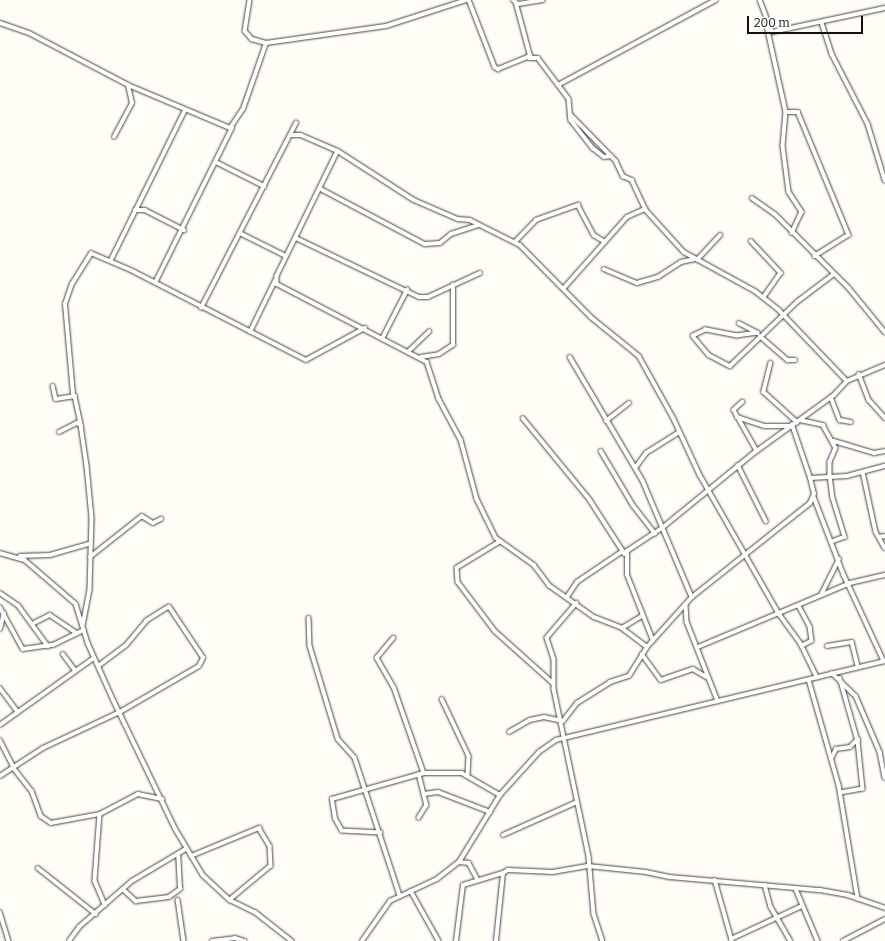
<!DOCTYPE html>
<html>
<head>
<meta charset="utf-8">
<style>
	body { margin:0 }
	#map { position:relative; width:885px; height:941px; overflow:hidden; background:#fffdf5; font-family:Bitter,serif }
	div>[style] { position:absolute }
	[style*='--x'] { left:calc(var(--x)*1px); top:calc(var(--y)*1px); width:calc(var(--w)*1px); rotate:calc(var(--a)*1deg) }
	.roads { filter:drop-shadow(0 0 1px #444) drop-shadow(0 0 1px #444) }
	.minor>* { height:3.5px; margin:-1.75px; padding:0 1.75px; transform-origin:1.75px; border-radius:1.75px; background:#fff }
	.tertiary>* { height:4px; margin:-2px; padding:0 2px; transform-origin:2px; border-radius:2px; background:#fff }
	span { translate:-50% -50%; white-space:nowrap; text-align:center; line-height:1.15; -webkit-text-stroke:4px #fff; paint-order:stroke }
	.scale { position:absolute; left:747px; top:16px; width:116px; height:18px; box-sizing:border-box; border:2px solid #111; border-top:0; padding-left:5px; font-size:12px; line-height:14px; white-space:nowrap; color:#111; -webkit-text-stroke:3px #fff; paint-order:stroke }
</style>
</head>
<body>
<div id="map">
	<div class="roads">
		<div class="minor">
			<i style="--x:250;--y:0;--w:31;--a:99"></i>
			<i style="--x:245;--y:31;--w:11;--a:49"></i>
			<i style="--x:252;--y:39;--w:15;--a:16"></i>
			<i style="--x:469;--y:0;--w:72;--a:68.8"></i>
			<i style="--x:495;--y:67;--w:4;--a:34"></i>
			<i style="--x:498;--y:69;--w:35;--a:-22"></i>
			<i style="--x:530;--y:56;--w:54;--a:-105.1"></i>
			<i style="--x:760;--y:0;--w:34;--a:69"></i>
			<i style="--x:772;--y:32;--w:116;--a:-12"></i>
			<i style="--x:822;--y:23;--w:33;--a:72"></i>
			<i style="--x:832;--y:54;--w:79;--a:62.8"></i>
			<i style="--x:868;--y:124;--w:59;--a:73.1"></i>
			<i style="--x:767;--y:26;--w:88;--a:77.5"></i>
			<i style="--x:786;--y:112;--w:34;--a:95"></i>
			<i style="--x:783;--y:146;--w:46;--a:82.6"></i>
			<i style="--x:789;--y:192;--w:24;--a:57"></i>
			<i style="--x:802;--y:212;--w:23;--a:115"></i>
			<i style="--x:529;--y:58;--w:9;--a:0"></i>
			<i style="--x:538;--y:58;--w:51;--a:52.9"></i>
			<i style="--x:569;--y:99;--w:21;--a:85"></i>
			<i style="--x:571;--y:120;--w:36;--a:52"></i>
			<i style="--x:593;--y:148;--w:14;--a:39"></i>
			<i style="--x:604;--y:157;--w:7;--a:-8"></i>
			<i style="--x:558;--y:85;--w:179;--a:-28.3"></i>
			<i style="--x:786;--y:112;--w:12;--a:0"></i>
			<i style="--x:798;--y:112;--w:133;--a:67.5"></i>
			<i style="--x:849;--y:235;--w:40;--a:148"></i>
			<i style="--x:570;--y:114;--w:66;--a:45.6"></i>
			<i style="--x:616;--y:161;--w:17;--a:65"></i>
			<i style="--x:623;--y:176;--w:10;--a:24"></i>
			<i style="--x:632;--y:180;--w:31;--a:65"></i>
			<i style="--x:290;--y:135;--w:11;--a:0"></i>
			<i style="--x:301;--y:135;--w:40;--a:23.4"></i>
			<i style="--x:338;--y:151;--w:90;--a:32.8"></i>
			<i style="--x:414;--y:200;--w:48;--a:23.4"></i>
			<i style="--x:458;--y:219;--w:12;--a:5"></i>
			<i style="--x:470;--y:220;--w:56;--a:26.6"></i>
			<i style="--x:520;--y:245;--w:101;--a:45.4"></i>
			<i style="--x:591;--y:317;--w:62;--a:39.1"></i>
			<i style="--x:639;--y:356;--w:72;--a:60.9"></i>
			<i style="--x:674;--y:419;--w:62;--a:65.1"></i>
			<i style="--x:700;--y:475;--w:161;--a:60.3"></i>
			<i style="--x:780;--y:615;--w:36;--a:54"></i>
			<i style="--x:801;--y:644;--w:37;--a:64"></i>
			<i style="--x:114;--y:137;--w:38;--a:-62"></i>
			<i style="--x:132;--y:103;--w:18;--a:-103"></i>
			<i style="--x:338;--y:151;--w:139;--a:116"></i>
			<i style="--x:277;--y:276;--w:8;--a:90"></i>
			<i style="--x:277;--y:284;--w:169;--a:27.5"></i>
			<i style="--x:427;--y:362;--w:39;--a:72"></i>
			<i style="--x:439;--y:399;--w:47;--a:61.8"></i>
			<i style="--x:461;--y:440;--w:61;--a:74.8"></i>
			<i style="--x:477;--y:499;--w:43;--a:64"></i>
			<i style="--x:496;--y:538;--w:47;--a:35.4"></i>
			<i style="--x:534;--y:565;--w:26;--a:53"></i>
			<i style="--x:550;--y:586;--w:54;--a:35.2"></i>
			<i style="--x:594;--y:617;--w:30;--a:21"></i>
			<i style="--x:622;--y:628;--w:31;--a:37"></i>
			<i style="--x:216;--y:162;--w:54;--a:26.6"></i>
			<i style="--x:321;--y:189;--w:118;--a:27.9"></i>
			<i style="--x:425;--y:244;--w:15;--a:-4"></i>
			<i style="--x:440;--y:243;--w:14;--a:-39"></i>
			<i style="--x:451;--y:234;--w:29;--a:-18"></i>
			<i style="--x:752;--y:198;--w:28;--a:35"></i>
			<i style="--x:775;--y:214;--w:105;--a:45"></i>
			<i style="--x:849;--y:288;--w:57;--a:50.7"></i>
			<i style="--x:135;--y:210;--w:10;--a:0"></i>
			<i style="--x:145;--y:210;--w:44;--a:27.1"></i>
			<i style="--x:240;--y:233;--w:51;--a:26.6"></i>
			<i style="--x:296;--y:238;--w:136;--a:25.6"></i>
			<i style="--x:419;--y:297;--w:9;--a:0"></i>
			<i style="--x:428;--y:297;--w:57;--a:-24.8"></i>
			<i style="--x:751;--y:241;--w:44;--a:46.8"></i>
			<i style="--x:781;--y:273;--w:29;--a:125"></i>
			<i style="--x:515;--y:242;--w:30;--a:-46"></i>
			<i style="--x:536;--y:220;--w:45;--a:-19.7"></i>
			<i style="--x:578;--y:205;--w:34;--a:62"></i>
			<i style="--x:594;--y:235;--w:13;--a:32"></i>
			<i style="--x:111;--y:260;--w:167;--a:-63.7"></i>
			<i style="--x:697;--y:260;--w:34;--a:-47"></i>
			<i style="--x:604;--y:269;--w:36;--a:23"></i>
			<i style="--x:637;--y:283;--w:22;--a:-16"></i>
			<i style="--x:658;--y:277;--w:27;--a:-33"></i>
			<i style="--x:681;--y:262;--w:14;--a:-12"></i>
			<i style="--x:155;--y:283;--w:173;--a:-63.6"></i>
			<i style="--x:564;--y:288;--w:95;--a:-48.4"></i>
			<i style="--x:627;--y:217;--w:20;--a:-24"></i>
			<i style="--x:645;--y:209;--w:58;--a:47.8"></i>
			<i style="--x:684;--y:252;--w:81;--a:28.8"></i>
			<i style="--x:755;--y:291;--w:31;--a:38"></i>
			<i style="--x:779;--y:310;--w:98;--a:46.2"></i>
			<i style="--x:201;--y:308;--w:208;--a:-62.8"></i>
			<i style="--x:739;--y:323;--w:21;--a:28"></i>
			<i style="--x:250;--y:332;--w:57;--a:-63.9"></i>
			<i style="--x:758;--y:333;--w:21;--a:172"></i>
			<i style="--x:737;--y:336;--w:32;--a:-169"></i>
			<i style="--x:706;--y:330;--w:14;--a:155"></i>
			<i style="--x:693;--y:336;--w:25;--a:50"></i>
			<i style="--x:709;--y:355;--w:24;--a:28"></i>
			<i style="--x:730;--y:366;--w:93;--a:-43.7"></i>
			<i style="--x:797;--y:302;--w:46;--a:-37.1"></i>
			<i style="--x:760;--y:336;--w:37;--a:41"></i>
			<i style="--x:788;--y:360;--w:7;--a:0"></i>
			<i style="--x:383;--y:337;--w:53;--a:-62.9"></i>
			<i style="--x:409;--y:351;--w:28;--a:-44"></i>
			<i style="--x:421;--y:357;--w:18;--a:-9"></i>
			<i style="--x:439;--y:354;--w:17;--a:-33"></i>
			<i style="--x:453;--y:345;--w:60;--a:-90"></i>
			<i style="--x:570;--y:357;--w:144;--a:59.5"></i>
			<i style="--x:643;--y:481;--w:126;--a:67.1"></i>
			<i style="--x:771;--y:363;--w:30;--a:104"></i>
			<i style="--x:764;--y:392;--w:45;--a:42.3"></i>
			<i style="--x:859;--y:374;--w:28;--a:69"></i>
			<i style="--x:869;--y:400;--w:24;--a:48"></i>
			<i style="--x:53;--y:386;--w:13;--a:77"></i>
			<i style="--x:56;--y:399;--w:19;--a:-9"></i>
			<i style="--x:75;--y:396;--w:30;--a:78"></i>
			<i style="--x:73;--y:394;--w:90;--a:-95.1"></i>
			<i style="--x:65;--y:304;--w:21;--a:-71"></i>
			<i style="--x:72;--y:284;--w:36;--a:-58"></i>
			<i style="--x:91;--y:253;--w:43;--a:23"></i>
			<i style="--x:131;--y:270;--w:197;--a:27.2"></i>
			<i style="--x:306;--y:360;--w:67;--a:-28.5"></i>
			<i style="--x:831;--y:397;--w:25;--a:69"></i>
			<i style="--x:840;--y:420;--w:11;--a:10"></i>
			<i style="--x:743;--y:402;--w:12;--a:138"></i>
			<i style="--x:734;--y:410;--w:47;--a:60.7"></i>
			<i style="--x:737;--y:417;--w:29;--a:18"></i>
			<i style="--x:765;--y:426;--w:26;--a:0"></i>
			<i style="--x:523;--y:418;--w:106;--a:50.7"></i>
			<i style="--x:590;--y:500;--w:64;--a:57.1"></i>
			<i style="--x:800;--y:420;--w:24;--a:12"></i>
			<i style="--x:823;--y:425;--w:26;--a:61"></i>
			<i style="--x:836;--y:448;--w:15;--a:113"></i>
			<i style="--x:830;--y:462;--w:13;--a:90"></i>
			<i style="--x:830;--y:475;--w:23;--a:83"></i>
			<i style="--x:833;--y:498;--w:41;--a:72.9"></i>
			<i style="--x:845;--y:537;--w:14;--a:159"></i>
			<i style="--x:606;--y:421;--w:29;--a:-38"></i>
			<i style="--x:59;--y:432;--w:20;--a:-27"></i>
			<i style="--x:77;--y:423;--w:4;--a:27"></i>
			<i style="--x:81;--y:425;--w:41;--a:81.7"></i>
			<i style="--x:87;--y:466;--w:52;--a:84.5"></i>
			<i style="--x:92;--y:518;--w:72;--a:91.6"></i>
			<i style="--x:90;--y:590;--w:36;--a:101"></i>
			<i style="--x:834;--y:441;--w:42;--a:16.7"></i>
			<i style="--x:874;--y:453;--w:11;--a:-10"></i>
			<i style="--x:601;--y:451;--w:63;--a:59.3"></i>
			<i style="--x:633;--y:505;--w:36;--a:52"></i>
			<i style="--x:738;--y:465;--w:63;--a:63.4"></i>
			<i style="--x:636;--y:467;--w:17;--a:-54"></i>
			<i style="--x:646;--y:453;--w:39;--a:-32"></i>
			<i style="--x:863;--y:472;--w:61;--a:77.8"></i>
			<i style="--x:876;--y:532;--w:18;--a:61"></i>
			<i style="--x:810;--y:478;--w:37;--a:-3"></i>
			<i style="--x:847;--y:476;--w:39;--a:-15"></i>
			<i style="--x:814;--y:497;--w:84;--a:69"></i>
			<i style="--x:844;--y:575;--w:95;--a:65.1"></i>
			<i style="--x:879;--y:537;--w:6;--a:-9"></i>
			<i style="--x:500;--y:542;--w:50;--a:148.8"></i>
			<i style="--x:457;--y:568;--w:14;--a:86"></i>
			<i style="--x:458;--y:582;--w:61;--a:52.9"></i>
			<i style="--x:495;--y:631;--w:78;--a:41.9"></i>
			<i style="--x:0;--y:553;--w:26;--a:16"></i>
			<i style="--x:25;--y:560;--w:67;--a:40.8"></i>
			<i style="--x:76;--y:604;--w:41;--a:72.9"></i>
			<i style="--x:88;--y:643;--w:64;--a:65.9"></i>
			<i style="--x:114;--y:701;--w:141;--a:64.3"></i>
			<i style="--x:175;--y:828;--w:55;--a:59.2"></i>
			<i style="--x:203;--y:875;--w:37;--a:43"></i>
			<i style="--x:230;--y:900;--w:28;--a:26"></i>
			<i style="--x:255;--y:912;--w:47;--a:38.1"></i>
			<i style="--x:20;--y:556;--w:30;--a:-2"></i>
			<i style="--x:50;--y:555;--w:41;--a:-15.8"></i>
			<i style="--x:90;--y:557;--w:66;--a:-38.3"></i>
			<i style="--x:142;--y:516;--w:13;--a:32"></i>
			<i style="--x:153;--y:523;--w:9;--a:-27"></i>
			<i style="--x:0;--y:593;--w:22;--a:34"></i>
			<i style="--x:18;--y:605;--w:51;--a:53.8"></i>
			<i style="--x:821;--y:595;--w:40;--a:-63.4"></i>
			<i style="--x:567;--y:597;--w:18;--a:-56"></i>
			<i style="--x:577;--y:582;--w:55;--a:-34"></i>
			<i style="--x:577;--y:603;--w:46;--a:130.6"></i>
			<i style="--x:547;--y:638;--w:22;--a:72"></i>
			<i style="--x:554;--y:659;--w:30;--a:90"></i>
			<i style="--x:554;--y:689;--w:172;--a:78.2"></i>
			<i style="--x:589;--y:857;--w:57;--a:85"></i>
			<i style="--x:594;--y:914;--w:28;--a:72"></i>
			<i style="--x:686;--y:604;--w:18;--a:87"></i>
			<i style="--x:687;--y:622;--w:85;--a:68.6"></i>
			<i style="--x:799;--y:606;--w:24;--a:62"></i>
			<i style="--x:810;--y:627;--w:14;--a:82"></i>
			<i style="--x:812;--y:641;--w:11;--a:153"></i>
			<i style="--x:0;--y:607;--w:48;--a:61.3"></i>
			<i style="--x:23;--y:649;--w:30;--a:-8"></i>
			<i style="--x:53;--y:645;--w:34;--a:-26"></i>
			<i style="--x:309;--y:618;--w:28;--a:88"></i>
			<i style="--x:310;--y:646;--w:97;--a:73.2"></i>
			<i style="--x:338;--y:739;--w:25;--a:48"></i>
			<i style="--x:355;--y:758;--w:145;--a:71.9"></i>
			<i style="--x:32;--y:624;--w:20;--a:-27"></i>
			<i style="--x:50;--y:615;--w:32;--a:34"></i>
			<i style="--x:622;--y:628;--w:23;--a:-31"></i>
			<i style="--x:0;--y:629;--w:16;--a:-76"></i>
			<i style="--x:394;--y:638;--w:26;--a:130"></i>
			<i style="--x:377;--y:658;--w:34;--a:60"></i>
			<i style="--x:394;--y:687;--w:91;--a:70.8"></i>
			<i style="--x:424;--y:773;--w:38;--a:0"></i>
			<i style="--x:462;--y:773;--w:44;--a:30.1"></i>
			<i style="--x:653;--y:641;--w:71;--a:-111.5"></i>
			<i style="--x:627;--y:575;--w:24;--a:-90"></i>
			<i style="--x:627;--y:551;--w:42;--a:-33.3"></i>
			<i style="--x:662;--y:528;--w:119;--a:-39.2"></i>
			<i style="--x:754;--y:453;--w:99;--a:-35.9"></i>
			<i style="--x:834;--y:395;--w:19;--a:-47"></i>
			<i style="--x:847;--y:381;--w:41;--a:-22.8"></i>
			<i style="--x:827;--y:646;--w:25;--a:-9"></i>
			<i style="--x:852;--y:642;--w:25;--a:76"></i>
			<i style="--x:698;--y:647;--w:165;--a:-22.8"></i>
			<i style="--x:850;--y:583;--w:36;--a:-13"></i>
			<i style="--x:63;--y:654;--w:21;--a:53"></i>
			<i style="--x:642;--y:654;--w:32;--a:54"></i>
			<i style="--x:661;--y:680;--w:34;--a:-19"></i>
			<i style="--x:693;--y:669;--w:16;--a:30"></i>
			<i style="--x:832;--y:673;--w:33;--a:44"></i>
			<i style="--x:856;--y:696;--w:61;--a:66.8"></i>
			<i style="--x:880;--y:752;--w:26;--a:79"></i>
			<i style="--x:840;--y:678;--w:66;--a:74.1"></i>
			<i style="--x:858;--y:741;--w:48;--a:84.1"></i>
			<i style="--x:863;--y:789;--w:23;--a:170"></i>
			<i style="--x:809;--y:680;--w:109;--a:74.1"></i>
			<i style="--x:839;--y:785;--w:115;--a:80.5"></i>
			<i style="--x:0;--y:688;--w:30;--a:53"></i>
			<i style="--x:442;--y:699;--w:63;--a:64.7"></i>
			<i style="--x:469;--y:756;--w:20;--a:93"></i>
			<i style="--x:0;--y:725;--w:115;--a:-35.5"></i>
			<i style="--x:509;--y:732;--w:24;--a:-30"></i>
			<i style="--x:530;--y:720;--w:14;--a:-12"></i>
			<i style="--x:544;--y:717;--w:19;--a:12"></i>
			<i style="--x:563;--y:721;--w:23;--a:-52"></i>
			<i style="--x:577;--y:703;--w:39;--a:-32"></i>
			<i style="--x:610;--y:682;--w:20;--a:-18"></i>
			<i style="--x:629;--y:676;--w:34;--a:-58"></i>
			<i style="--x:647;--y:647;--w:67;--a:-48"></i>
			<i style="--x:692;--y:597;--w:151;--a:-38.5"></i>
			<i style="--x:810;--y:503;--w:10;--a:-66"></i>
			<i style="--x:814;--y:494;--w:16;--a:-104"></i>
			<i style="--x:810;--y:478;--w:56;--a:-108.8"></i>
			<i style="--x:0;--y:740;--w:30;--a:63"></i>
			<i style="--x:832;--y:757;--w:9;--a:-63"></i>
			<i style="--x:836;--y:749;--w:14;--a:-8"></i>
			<i style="--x:850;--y:747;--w:11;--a:-45"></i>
			<i style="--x:13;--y:767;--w:31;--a:52"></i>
			<i style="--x:32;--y:791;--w:27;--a:70"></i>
			<i style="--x:41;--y:816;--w:12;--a:35"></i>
			<i style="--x:51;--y:823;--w:50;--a:-10.4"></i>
			<i style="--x:100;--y:814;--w:43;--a:-27.8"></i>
			<i style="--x:138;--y:794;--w:25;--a:12"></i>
			<i style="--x:419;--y:774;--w:32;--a:76"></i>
			<i style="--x:427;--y:805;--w:15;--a:122"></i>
			<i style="--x:0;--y:776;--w:51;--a:-33.1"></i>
			<i style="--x:43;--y:748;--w:85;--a:-25.1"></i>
			<i style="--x:120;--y:712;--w:91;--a:-30.2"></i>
			<i style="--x:199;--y:666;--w:9;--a:-63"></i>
			<i style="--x:203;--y:658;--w:61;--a:-123.7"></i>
			<i style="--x:169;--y:607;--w:26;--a:148"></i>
			<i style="--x:147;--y:621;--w:31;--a:130"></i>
			<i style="--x:127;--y:645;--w:35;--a:143"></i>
			<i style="--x:424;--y:794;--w:14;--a:-8"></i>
			<i style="--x:438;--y:792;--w:56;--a:21"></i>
			<i style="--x:100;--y:814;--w:67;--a:94.3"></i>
			<i style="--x:95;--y:881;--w:26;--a:67"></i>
			<i style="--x:381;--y:833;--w:39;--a:-177"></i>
			<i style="--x:342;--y:831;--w:14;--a:-120"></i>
			<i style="--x:335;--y:819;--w:20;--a:-99"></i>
			<i style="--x:332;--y:799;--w:96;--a:-15.8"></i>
			<i style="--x:503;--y:835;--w:81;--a:-24"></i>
			<i style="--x:191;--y:856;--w:74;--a:-22.4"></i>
			<i style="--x:259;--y:828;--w:21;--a:59"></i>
			<i style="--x:270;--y:846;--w:20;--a:87"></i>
			<i style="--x:271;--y:866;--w:53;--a:140.3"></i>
			<i style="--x:459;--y:862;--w:10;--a:6"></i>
			<i style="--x:469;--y:863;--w:19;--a:62"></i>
			<i style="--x:38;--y:868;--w:74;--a:38.4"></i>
			<i style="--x:715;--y:880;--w:62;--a:74.2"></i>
			<i style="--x:765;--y:885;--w:23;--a:75"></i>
			<i style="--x:771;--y:907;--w:39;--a:60"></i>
			<i style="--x:123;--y:889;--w:18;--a:43"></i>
			<i style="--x:136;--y:901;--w:33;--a:-7"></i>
			<i style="--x:169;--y:897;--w:14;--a:-36"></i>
			<i style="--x:180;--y:889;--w:35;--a:-93"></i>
			<i style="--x:796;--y:889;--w:56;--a:67.1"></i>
			<i style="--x:411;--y:891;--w:57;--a:60.8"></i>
			<i style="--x:178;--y:900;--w:41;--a:81.7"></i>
			<i style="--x:0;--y:912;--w:30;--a:73"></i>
			<i style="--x:731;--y:939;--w:78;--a:-24.9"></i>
			<i style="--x:69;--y:941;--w:17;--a:-54"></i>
			<i style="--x:79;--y:927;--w:70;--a:-41"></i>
			<i style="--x:132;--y:881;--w:63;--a:-30.7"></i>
			<i style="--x:212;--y:941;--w:23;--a:-7"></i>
			<i style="--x:235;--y:938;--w:10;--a:17"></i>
			<i style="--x:362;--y:941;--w:49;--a:-55"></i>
			<i style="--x:390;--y:901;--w:52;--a:-25.1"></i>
			<i style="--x:437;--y:879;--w:28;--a:-38"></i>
			<i style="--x:459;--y:862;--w:79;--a:-58.5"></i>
			<i style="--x:500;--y:795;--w:58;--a:-47.8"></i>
			<i style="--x:539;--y:752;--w:21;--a:-35"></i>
			<i style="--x:556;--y:740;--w:338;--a:-13.5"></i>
			<i style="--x:456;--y:941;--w:56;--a:-82.9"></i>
			<i style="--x:463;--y:885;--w:42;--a:-16.7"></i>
			<i style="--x:496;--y:941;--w:68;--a:-84.1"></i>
			<i style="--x:503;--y:873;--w:6;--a:-31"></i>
			<i style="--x:508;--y:870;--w:45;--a:2.5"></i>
			<i style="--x:553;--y:872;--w:36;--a:-10"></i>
			<i style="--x:588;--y:866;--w:58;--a:5.9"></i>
			<i style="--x:646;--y:872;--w:25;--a:12"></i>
			<i style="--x:670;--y:877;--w:151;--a:5"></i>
			<i style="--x:820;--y:890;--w:28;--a:10"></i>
			<i style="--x:848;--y:895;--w:39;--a:19"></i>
			<i style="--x:843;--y:941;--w:47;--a:-27.6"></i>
		</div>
		<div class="tertiary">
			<i style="--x:513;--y:0;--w:6;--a:39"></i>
			<i style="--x:518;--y:4;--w:25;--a:-9"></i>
			<i style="--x:0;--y:23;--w:31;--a:19"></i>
			<i style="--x:29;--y:33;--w:112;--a:27.7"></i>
			<i style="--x:128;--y:85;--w:111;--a:22.9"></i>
			<i style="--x:230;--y:128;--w:23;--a:-56"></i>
			<i style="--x:243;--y:109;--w:70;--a:-70.8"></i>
			<i style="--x:266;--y:43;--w:121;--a:-8.1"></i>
			<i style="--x:386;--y:26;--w:84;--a:-18"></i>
		</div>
	</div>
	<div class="scale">200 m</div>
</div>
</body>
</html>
